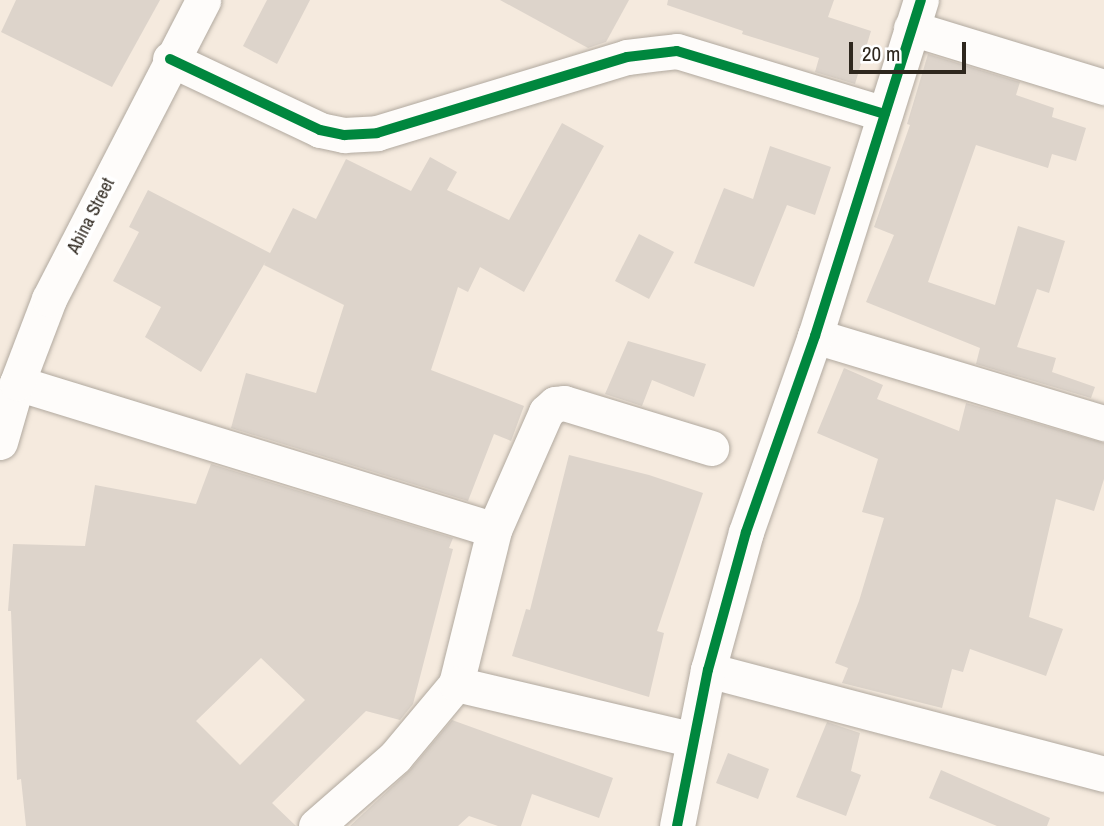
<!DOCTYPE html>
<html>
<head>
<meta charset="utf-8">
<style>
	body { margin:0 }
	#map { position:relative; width:1104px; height:826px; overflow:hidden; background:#f5eade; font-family:"Archivo Narrow",sans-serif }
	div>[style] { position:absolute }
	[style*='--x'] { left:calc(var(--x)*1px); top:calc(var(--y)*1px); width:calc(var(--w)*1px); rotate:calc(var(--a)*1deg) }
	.building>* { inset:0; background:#ddd4cb }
	.roads { filter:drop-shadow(0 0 2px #b1a99f) drop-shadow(0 0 2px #b1a99f) }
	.minor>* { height:35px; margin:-17.5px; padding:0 17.5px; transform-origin:17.5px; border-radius:17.5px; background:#fefcfa }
	.cycleway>* { height:10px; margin:-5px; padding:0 5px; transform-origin:5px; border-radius:5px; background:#00873e }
	span { translate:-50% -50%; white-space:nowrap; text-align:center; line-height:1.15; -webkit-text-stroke:7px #fff; paint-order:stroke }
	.street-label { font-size:18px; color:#2e271e }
	.scale { position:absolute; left:849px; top:42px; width:117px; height:32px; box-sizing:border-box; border:4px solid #2e271e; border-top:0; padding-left:9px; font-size:21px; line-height:24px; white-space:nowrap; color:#2e271e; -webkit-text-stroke:5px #fff; paint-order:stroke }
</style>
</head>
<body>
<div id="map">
	<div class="building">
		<i style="clip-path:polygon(16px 0,160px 0,112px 87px,1px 32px)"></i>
		<i style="clip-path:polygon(267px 0,310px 0,277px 64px,243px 46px)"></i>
		<i style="clip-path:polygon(500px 0,629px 0,606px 42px,588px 48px)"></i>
		<i style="clip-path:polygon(668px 0,834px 0,828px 17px,871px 31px,855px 84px,815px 72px,819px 58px,742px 34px,743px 31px,667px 5px)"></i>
		<i style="clip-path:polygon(928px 54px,1020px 82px,1016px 95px,1054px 108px,1052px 117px,1086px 128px,1076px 161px,1052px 154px,1048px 168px,976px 145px,928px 282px,995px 305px,1018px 226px,1065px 241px,1049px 293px,1037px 289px,1017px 347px,1056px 358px,1052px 372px,1095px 387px,1091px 398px,976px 364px,980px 348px,866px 302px,894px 235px,874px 227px,910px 125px,907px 124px)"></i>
		<i style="clip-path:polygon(562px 123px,604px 146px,524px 292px,480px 267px,468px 292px,458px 287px,431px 370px,524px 406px,511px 441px,494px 434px,468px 501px,231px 428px,246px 373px,316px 393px,344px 305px,264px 265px,266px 261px,201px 372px,145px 337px,161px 307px,113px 281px,139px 232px,129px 227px,148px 190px,270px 253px,293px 208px,316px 219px,346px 159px,411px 191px,430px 157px,457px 172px,447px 190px,509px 220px)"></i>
		<i style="clip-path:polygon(770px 146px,831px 167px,815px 215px,787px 205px,754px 287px,694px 263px,724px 188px,753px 199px)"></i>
		<i style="clip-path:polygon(639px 234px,674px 252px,649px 299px,615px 281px)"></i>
		<i style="clip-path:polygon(628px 341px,706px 364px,694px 397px,652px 380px,642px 406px,605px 394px)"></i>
		<i style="clip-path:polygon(844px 368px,883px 385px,877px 399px,959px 431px,966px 403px,1104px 443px,1104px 479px,1094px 511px,1056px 499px,1029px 617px,1063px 629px,1046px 676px,970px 649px,963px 672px,952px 669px,942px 708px,842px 683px,848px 668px,835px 663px,859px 601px,884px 518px,862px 512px,878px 459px,817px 433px)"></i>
		<i style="clip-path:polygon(569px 455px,649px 475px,703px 493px,657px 631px,664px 633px,649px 697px,512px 656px,526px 609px,530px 610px)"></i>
		<i style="clip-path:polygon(evenodd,211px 464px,453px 538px,449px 548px,453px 549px,413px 704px,400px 720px,366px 711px,272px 803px,296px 826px,26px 826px,21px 779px,17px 780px,11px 611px,8px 611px,13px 544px,85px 546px,95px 485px,196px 504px,211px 464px,261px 658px,305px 700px,240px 765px,196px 721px,261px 658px)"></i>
		<i style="clip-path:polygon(452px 720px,613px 778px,599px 818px,532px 794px,521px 826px,498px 826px,469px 816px,458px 826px,350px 826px,410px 770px)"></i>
		<i style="clip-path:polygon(827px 722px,860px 733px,851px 771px,861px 775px,846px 816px,796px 797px)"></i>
		<i style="clip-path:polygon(728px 753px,769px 769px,758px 799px,716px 783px)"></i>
		<i style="clip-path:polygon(941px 770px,1050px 818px,1047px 826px,997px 826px,929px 798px)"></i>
	</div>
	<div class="roads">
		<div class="minor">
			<i style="--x:911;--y:28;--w:202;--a:17"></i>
			<i style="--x:170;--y:59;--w:166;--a:25.3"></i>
			<i style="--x:320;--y:130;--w:25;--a:12"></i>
			<i style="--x:344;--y:135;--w:33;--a:-3"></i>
			<i style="--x:377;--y:133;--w:261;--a:-16.9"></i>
			<i style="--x:627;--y:57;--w:50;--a:-6.8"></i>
			<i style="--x:677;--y:51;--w:217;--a:16.9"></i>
			<i style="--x:815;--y:336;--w:302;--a:16.8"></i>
			<i style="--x:17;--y:383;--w:499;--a:17.1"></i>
			<i style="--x:0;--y:442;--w:61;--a:-73.9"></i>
			<i style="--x:17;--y:383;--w:90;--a:-69.1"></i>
			<i style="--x:49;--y:299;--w:336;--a:-62.7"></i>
			<i style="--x:708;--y:670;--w:409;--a:14.7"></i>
			<i style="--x:456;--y:684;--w:159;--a:-76.1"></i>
			<i style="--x:494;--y:530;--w:129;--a:-66.2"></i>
			<i style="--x:546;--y:412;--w:12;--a:-42"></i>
			<i style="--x:555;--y:404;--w:9;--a:-6"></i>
			<i style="--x:564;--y:403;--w:154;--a:17"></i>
			<i style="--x:316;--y:826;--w:105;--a:-41.1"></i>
			<i style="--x:395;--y:757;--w:95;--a:-50.1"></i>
			<i style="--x:456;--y:684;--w:244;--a:13.2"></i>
			<i style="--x:677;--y:826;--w:159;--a:-78.8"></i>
			<i style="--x:708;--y:670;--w:143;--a:-74.6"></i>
			<i style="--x:746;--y:532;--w:208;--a:-70.6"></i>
			<i style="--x:815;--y:336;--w:352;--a:-72.5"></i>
		</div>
	</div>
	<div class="cycleway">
		<i style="--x:170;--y:59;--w:166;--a:25.3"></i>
		<i style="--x:320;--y:130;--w:25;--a:12"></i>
		<i style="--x:344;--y:135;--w:33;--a:-3"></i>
		<i style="--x:377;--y:133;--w:261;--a:-16.9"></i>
		<i style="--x:627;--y:57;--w:50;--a:-6.8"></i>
		<i style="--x:677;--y:51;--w:217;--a:16.9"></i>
		<i style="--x:677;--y:826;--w:159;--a:-78.8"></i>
		<i style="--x:708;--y:670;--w:143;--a:-74.6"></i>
		<i style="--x:746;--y:532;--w:208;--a:-70.6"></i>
		<i style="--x:815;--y:336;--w:352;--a:-72.5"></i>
	</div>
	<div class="street-label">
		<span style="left:91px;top:216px;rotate:-63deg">Abina Street</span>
	</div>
	<div class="scale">20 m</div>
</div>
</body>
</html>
